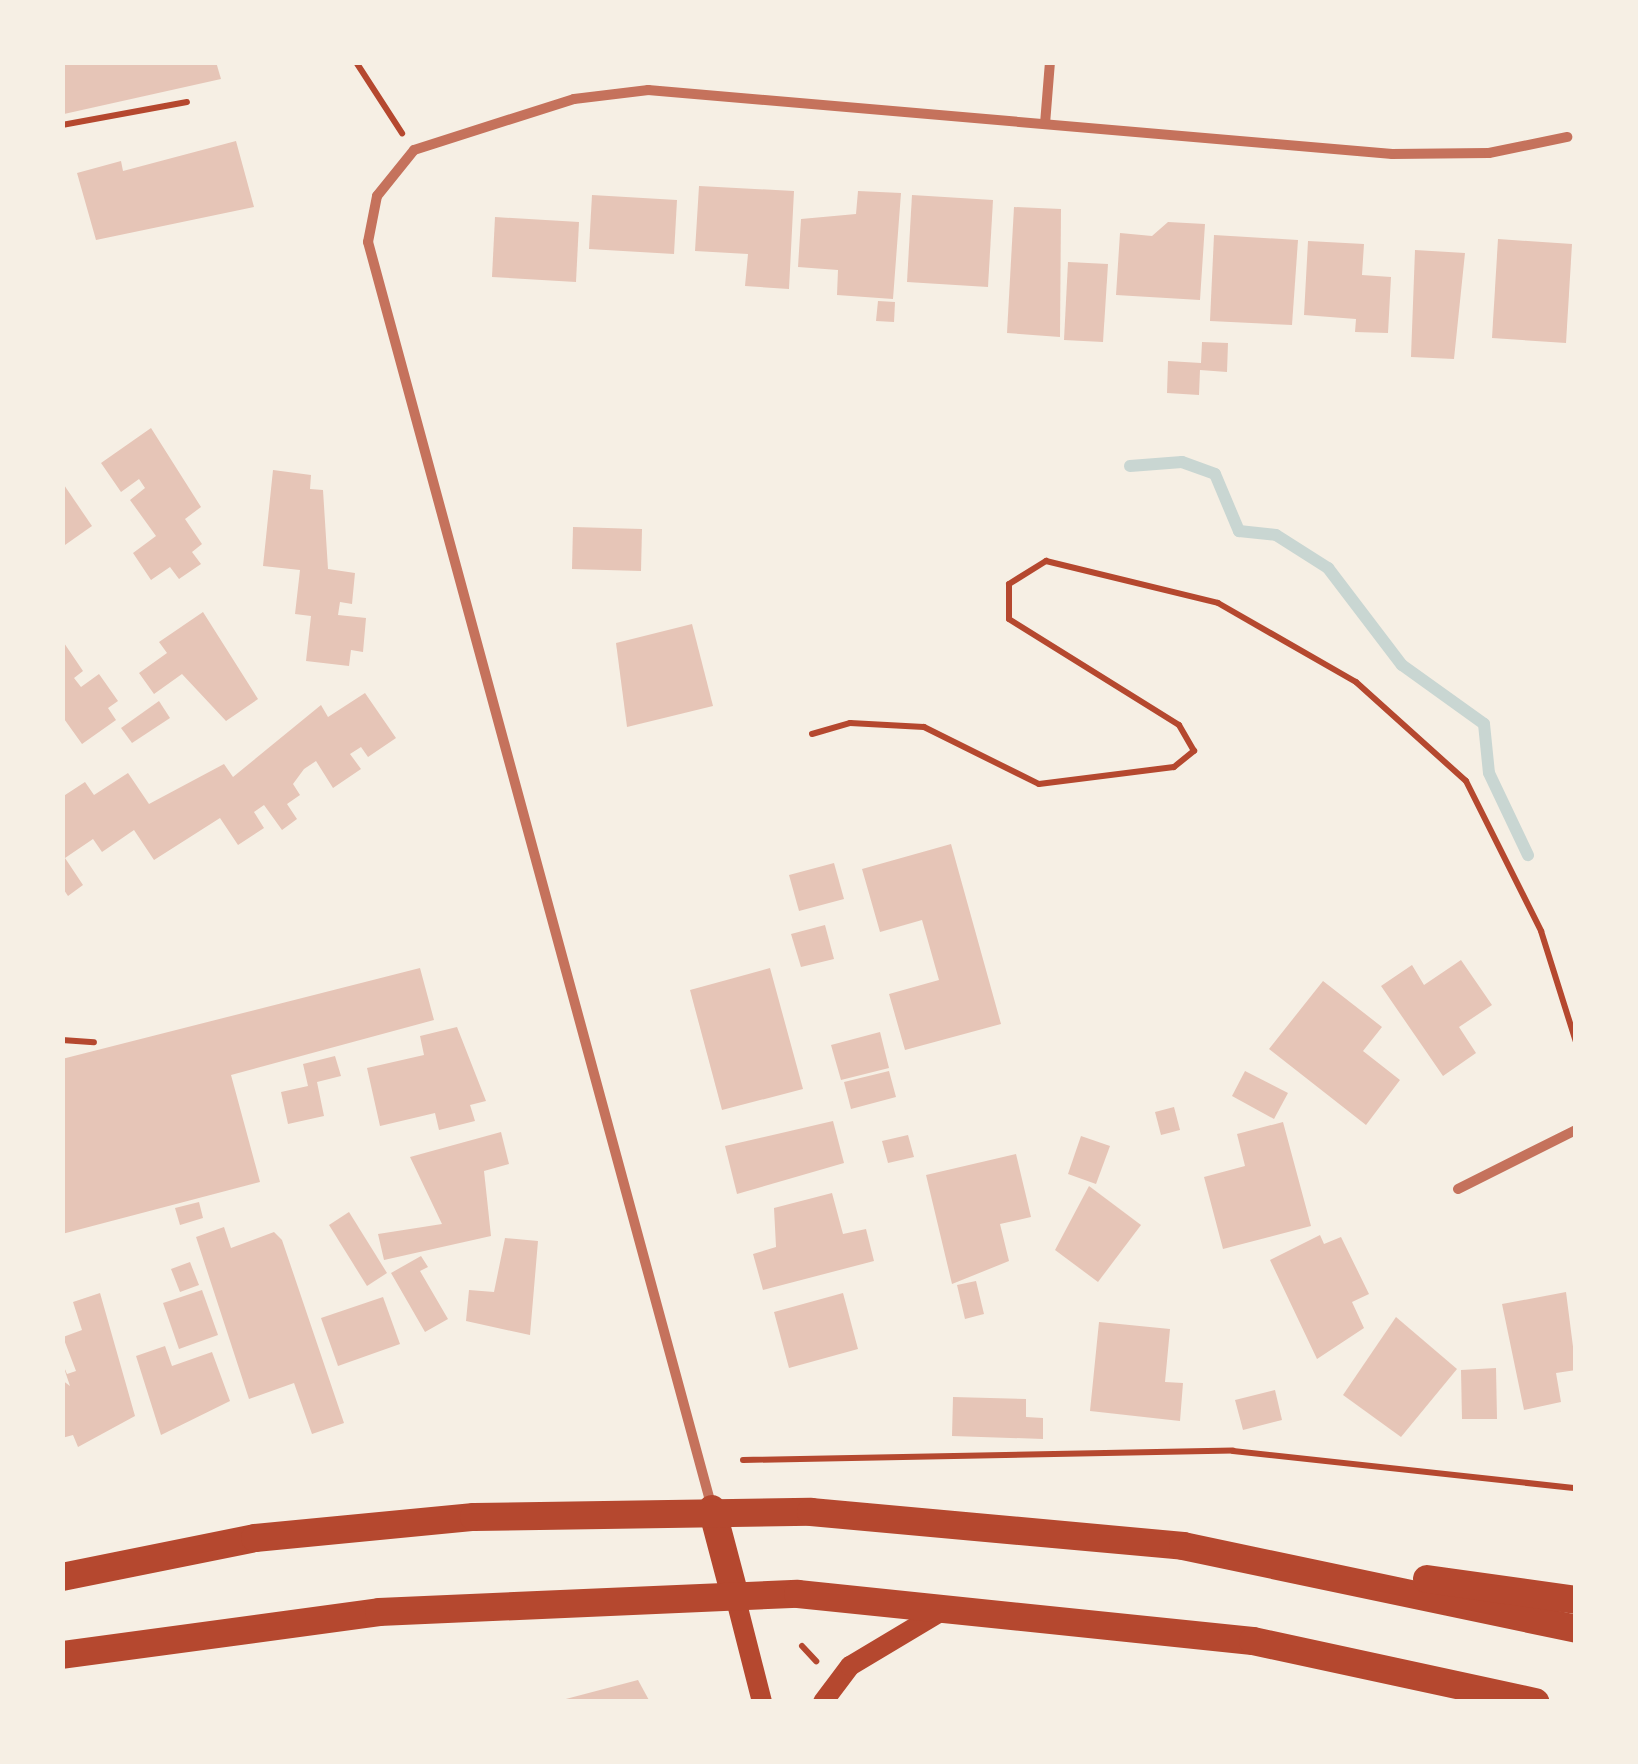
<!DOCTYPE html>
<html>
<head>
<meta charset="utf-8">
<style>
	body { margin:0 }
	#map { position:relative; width:1638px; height:1764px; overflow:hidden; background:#f6efe4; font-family:Quicksand,sans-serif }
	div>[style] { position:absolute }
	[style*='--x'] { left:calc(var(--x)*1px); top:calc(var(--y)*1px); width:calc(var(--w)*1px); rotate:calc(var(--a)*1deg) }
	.stream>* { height:12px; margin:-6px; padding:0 6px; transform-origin:6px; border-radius:6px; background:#c9d6d2 }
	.building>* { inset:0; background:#e6c5b7 }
	.path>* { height:6px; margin:-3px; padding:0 3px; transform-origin:3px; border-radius:3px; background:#b5482f }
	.minor>* { height:10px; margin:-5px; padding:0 5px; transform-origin:5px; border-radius:5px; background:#c5725c }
	.secondary>* { height:20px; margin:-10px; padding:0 10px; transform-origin:10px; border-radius:10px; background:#b5482f }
	.trunk>* { height:28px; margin:-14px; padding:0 14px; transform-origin:14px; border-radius:14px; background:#b5482f }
	span { translate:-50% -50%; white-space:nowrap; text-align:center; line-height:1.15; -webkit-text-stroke:10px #f6efe4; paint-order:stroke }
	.frame { position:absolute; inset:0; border:65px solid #f6efe4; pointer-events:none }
</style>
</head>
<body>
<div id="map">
	<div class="stream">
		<i style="--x:1130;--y:466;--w:52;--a:-4.4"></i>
		<i style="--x:1182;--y:462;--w:35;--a:20"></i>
		<i style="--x:1215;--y:474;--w:62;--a:67.2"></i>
		<i style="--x:1239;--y:531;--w:37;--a:6"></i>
		<i style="--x:1276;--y:535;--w:62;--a:32.4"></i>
		<i style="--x:1328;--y:568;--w:122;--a:52.7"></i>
		<i style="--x:1402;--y:665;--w:101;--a:35.7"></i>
		<i style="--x:1484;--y:724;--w:49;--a:84.2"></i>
		<i style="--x:1489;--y:773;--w:91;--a:64.6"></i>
	</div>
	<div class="building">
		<i style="clip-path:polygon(62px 62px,216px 62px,221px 79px,64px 114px)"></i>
		<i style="clip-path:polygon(236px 141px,254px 207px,96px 240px,77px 173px,121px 161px,123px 171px)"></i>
		<i style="clip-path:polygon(699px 186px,794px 191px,789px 289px,745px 286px,748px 254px,695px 251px)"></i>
		<i style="clip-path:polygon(858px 191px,901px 193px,893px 299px,837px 295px,838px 270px,798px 267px,801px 219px,856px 214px)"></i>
		<i style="clip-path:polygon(592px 195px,677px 200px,674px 254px,589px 249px)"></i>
		<i style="clip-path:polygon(912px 195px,993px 200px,988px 287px,907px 282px)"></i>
		<i style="clip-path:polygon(1014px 207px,1061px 209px,1060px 337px,1007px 333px)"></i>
		<i style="clip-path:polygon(495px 217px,579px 222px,576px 282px,492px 277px)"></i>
		<i style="clip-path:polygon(1168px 222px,1205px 224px,1200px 300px,1116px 295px,1120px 233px,1152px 236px)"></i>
		<i style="clip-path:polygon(1214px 235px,1298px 240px,1292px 325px,1210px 321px)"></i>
		<i style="clip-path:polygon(1498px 239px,1572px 244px,1566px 343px,1492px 338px)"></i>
		<i style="clip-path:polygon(1308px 241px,1364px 244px,1362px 275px,1391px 277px,1388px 333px,1355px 332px,1356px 319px,1304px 315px)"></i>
		<i style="clip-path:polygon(1415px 250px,1465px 253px,1454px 359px,1411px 357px)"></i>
		<i style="clip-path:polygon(1068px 262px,1108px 264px,1103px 342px,1064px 340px)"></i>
		<i style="clip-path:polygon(878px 301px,895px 302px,894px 322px,876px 321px)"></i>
		<i style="clip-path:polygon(1202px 342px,1228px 343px,1227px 372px,1200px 370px,1199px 395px,1167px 393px,1168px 361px,1201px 363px)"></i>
		<i style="clip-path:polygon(151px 428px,201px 507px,185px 519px,202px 544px,192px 552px,201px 564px,179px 579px,170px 567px,151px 580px,133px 553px,156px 536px,130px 500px,145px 488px,139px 479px,121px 492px,101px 463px)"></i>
		<i style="clip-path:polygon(273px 470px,311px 475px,310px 489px,323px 490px,328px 569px,355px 573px,352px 604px,340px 602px,338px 615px,366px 618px,363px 652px,351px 650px,349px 666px,306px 661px,311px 616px,295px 614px,300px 570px,263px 566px)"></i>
		<i style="clip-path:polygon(62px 482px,92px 526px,65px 545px,62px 541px)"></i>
		<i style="clip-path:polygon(573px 527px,642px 529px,641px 571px,572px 569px)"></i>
		<i style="clip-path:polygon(203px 612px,258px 699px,226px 721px,182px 674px,154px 694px,139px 673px,167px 653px,159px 642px)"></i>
		<i style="clip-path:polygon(692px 624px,713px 706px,627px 727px,616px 643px)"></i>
		<i style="clip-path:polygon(62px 640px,83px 671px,74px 678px,81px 687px,99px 674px,118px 701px,108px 708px,116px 720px,82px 744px,62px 716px)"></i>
		<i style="clip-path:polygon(365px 693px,396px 738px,368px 757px,361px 747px,350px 754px,361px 769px,333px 788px,316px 761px,304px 769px,293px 784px,300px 795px,287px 804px,297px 819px,282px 830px,264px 805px,254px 812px,264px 828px,238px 845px,220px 818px,154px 860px,134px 830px,102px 852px,93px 839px,65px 858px,83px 885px,68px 896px,62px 887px,62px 797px,85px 782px,94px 795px,128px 773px,149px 804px,224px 764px,233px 777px,321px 705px,328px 717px)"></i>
		<i style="clip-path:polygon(159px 701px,170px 718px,132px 743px,121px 728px)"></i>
		<i style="clip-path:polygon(951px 844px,1001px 1024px,905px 1050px,889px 994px,939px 980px,922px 920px,880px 932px,862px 869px)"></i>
		<i style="clip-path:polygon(834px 863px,844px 899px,799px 911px,789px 875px)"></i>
		<i style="clip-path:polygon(825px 925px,834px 959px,801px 967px,791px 934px)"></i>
		<i style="clip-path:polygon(1461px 960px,1492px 1005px,1459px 1027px,1476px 1053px,1443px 1076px,1381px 986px,1412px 965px,1424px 985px)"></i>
		<i style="clip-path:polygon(420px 968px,434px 1020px,231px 1075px,260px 1182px,62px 1234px,62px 1059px)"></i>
		<i style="clip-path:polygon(770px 968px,803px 1089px,722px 1110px,690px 990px)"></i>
		<i style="clip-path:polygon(1323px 981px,1382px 1027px,1363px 1051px,1400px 1080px,1366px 1125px,1269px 1049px)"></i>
		<i style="clip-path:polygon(457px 1027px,486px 1101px,470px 1105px,475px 1121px,439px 1130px,435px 1113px,380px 1126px,367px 1068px,424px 1055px,420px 1036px)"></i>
		<i style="clip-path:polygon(880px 1032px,889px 1068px,841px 1080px,831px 1045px)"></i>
		<i style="clip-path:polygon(335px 1056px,341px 1076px,317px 1082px,324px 1116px,288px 1124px,281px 1092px,308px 1086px,303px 1064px)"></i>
		<i style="clip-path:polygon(889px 1071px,896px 1097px,851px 1109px,844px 1082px)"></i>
		<i style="clip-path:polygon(1245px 1071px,1288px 1093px,1274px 1119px,1232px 1096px)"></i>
		<i style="clip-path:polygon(1174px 1107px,1180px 1130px,1161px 1135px,1155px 1112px)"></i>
		<i style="clip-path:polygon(833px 1121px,844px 1163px,737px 1194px,725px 1146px)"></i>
		<i style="clip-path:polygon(1283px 1122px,1311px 1226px,1223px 1249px,1204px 1177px,1245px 1166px,1237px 1134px)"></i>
		<i style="clip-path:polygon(501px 1132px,509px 1164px,484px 1171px,491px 1236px,384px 1260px,378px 1234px,442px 1224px,410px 1157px)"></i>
		<i style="clip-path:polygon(908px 1135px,914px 1157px,888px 1163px,882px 1141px)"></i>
		<i style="clip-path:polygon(1081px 1136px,1110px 1146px,1096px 1184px,1068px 1174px)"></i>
		<i style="clip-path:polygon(1016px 1154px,1031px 1217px,1000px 1224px,1009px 1261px,952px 1284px,926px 1175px)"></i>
		<i style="clip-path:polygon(1089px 1186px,1141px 1225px,1098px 1282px,1055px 1250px)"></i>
		<i style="clip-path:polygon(832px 1193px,843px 1234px,866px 1229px,874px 1261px,763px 1290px,753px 1254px,776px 1247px,774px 1208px)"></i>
		<i style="clip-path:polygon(199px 1202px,203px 1218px,180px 1225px,175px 1208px)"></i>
		<i style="clip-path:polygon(349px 1212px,387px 1273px,367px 1286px,329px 1225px)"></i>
		<i style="clip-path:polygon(224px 1227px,231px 1248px,274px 1232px,282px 1240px,344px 1423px,312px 1434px,294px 1383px,249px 1399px,196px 1237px)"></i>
		<i style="clip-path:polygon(1320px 1235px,1324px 1244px,1341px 1237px,1369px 1294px,1352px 1302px,1364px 1328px,1317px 1359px,1270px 1260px)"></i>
		<i style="clip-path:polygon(505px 1238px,538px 1241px,530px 1335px,466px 1321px,469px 1290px,494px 1292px)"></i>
		<i style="clip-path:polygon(421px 1256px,428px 1267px,420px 1271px,448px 1319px,425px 1332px,391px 1273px)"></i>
		<i style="clip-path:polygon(190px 1262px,199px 1285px,180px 1292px,171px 1269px)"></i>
		<i style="clip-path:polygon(976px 1281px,984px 1314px,965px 1319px,957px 1285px)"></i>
		<i style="clip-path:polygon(202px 1290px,218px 1335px,179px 1349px,163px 1303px)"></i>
		<i style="clip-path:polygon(1566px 1292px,1576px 1370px,1556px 1373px,1561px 1402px,1524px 1410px,1502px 1304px)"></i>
		<i style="clip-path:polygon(100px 1293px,135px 1416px,78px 1447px,73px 1435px,62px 1438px,62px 1380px,70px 1386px,62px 1362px,67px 1374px,76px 1371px,63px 1337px,82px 1330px,73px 1302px)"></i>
		<i style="clip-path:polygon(843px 1293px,858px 1349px,789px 1368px,774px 1312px)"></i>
		<i style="clip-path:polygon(383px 1297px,400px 1344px,338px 1366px,321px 1318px)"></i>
		<i style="clip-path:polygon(1396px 1317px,1457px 1369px,1401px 1437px,1343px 1395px)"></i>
		<i style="clip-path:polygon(1099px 1322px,1170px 1329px,1165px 1382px,1183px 1383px,1180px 1421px,1090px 1411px)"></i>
		<i style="clip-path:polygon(165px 1346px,172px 1366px,212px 1352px,230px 1401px,161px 1435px,136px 1356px)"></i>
		<i style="clip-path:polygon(1496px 1368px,1497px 1419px,1462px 1419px,1461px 1370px)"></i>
		<i style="clip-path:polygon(1275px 1390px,1282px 1420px,1243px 1430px,1235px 1400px)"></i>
		<i style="clip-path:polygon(953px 1397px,1026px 1399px,1026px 1417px,1043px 1418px,1043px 1439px,952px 1436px)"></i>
		<i style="clip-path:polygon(638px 1680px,650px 1702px,562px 1702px,562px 1700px)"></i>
	</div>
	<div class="path">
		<i style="--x:356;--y:62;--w:85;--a:57.1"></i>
		<i style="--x:62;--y:125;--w:127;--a:-10.4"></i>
		<i style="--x:812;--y:734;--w:40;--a:-16"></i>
		<i style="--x:850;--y:723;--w:74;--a:3.1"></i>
		<i style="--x:924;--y:727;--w:128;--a:26.4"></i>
		<i style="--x:1039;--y:784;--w:136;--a:-7.2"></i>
		<i style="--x:1174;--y:767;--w:26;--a:-39"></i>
		<i style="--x:1194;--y:751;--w:30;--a:-120"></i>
		<i style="--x:1179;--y:725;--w:200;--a:-148.1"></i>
		<i style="--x:1009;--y:619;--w:35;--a:-90"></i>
		<i style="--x:1009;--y:584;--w:44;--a:-31.9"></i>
		<i style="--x:1046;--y:561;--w:177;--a:13.7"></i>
		<i style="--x:1218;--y:603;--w:159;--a:29.8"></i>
		<i style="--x:1356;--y:682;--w:148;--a:42"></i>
		<i style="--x:1466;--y:781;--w:168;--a:63.4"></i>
		<i style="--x:1541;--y:931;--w:116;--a:72.5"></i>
		<i style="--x:62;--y:1040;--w:32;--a:4"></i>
		<i style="--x:743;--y:1460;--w:490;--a:-1.1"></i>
		<i style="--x:1233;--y:1451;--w:345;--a:6.2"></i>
		<i style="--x:802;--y:1646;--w:21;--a:47"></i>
	</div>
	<div class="minor">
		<i style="--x:1045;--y:124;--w:62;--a:-85.4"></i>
		<i style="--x:1458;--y:1189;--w:132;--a:-26.6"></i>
		<i style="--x:712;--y:1508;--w:1312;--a:-105.2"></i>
		<i style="--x:368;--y:242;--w:47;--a:-78.9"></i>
		<i style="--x:377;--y:196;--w:59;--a:-51.2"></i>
		<i style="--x:414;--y:150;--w:168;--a:-17.7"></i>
		<i style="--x:574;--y:99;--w:75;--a:-6.9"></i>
		<i style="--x:648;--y:90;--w:747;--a:4.92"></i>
		<i style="--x:1392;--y:154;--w:97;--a:-0.6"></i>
		<i style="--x:1489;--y:153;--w:80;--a:-11.6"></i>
	</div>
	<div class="secondary">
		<i style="--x:734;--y:1592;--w:114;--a:75.7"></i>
		<i style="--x:823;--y:1702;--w:45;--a:-53.1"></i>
		<i style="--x:850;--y:1666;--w:113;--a:-30.9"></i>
	</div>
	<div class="trunk">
		<i style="--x:712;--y:1509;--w:86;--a:75.2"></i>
		<i style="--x:62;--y:1577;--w:197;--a:-11.4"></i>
		<i style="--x:255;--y:1538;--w:220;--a:-5.5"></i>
		<i style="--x:474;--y:1517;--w:337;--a:-0.9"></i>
		<i style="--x:811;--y:1512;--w:374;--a:5.2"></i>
		<i style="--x:1183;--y:1546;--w:402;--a:11.9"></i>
		<i style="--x:1427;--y:1579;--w:150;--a:8"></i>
		<i style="--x:62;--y:1655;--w:320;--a:-7.7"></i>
		<i style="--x:379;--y:1612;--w:419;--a:-2.5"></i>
		<i style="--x:798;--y:1594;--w:457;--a:5.9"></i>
		<i style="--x:1253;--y:1641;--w:289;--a:12.2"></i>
	</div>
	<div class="frame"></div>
</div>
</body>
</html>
